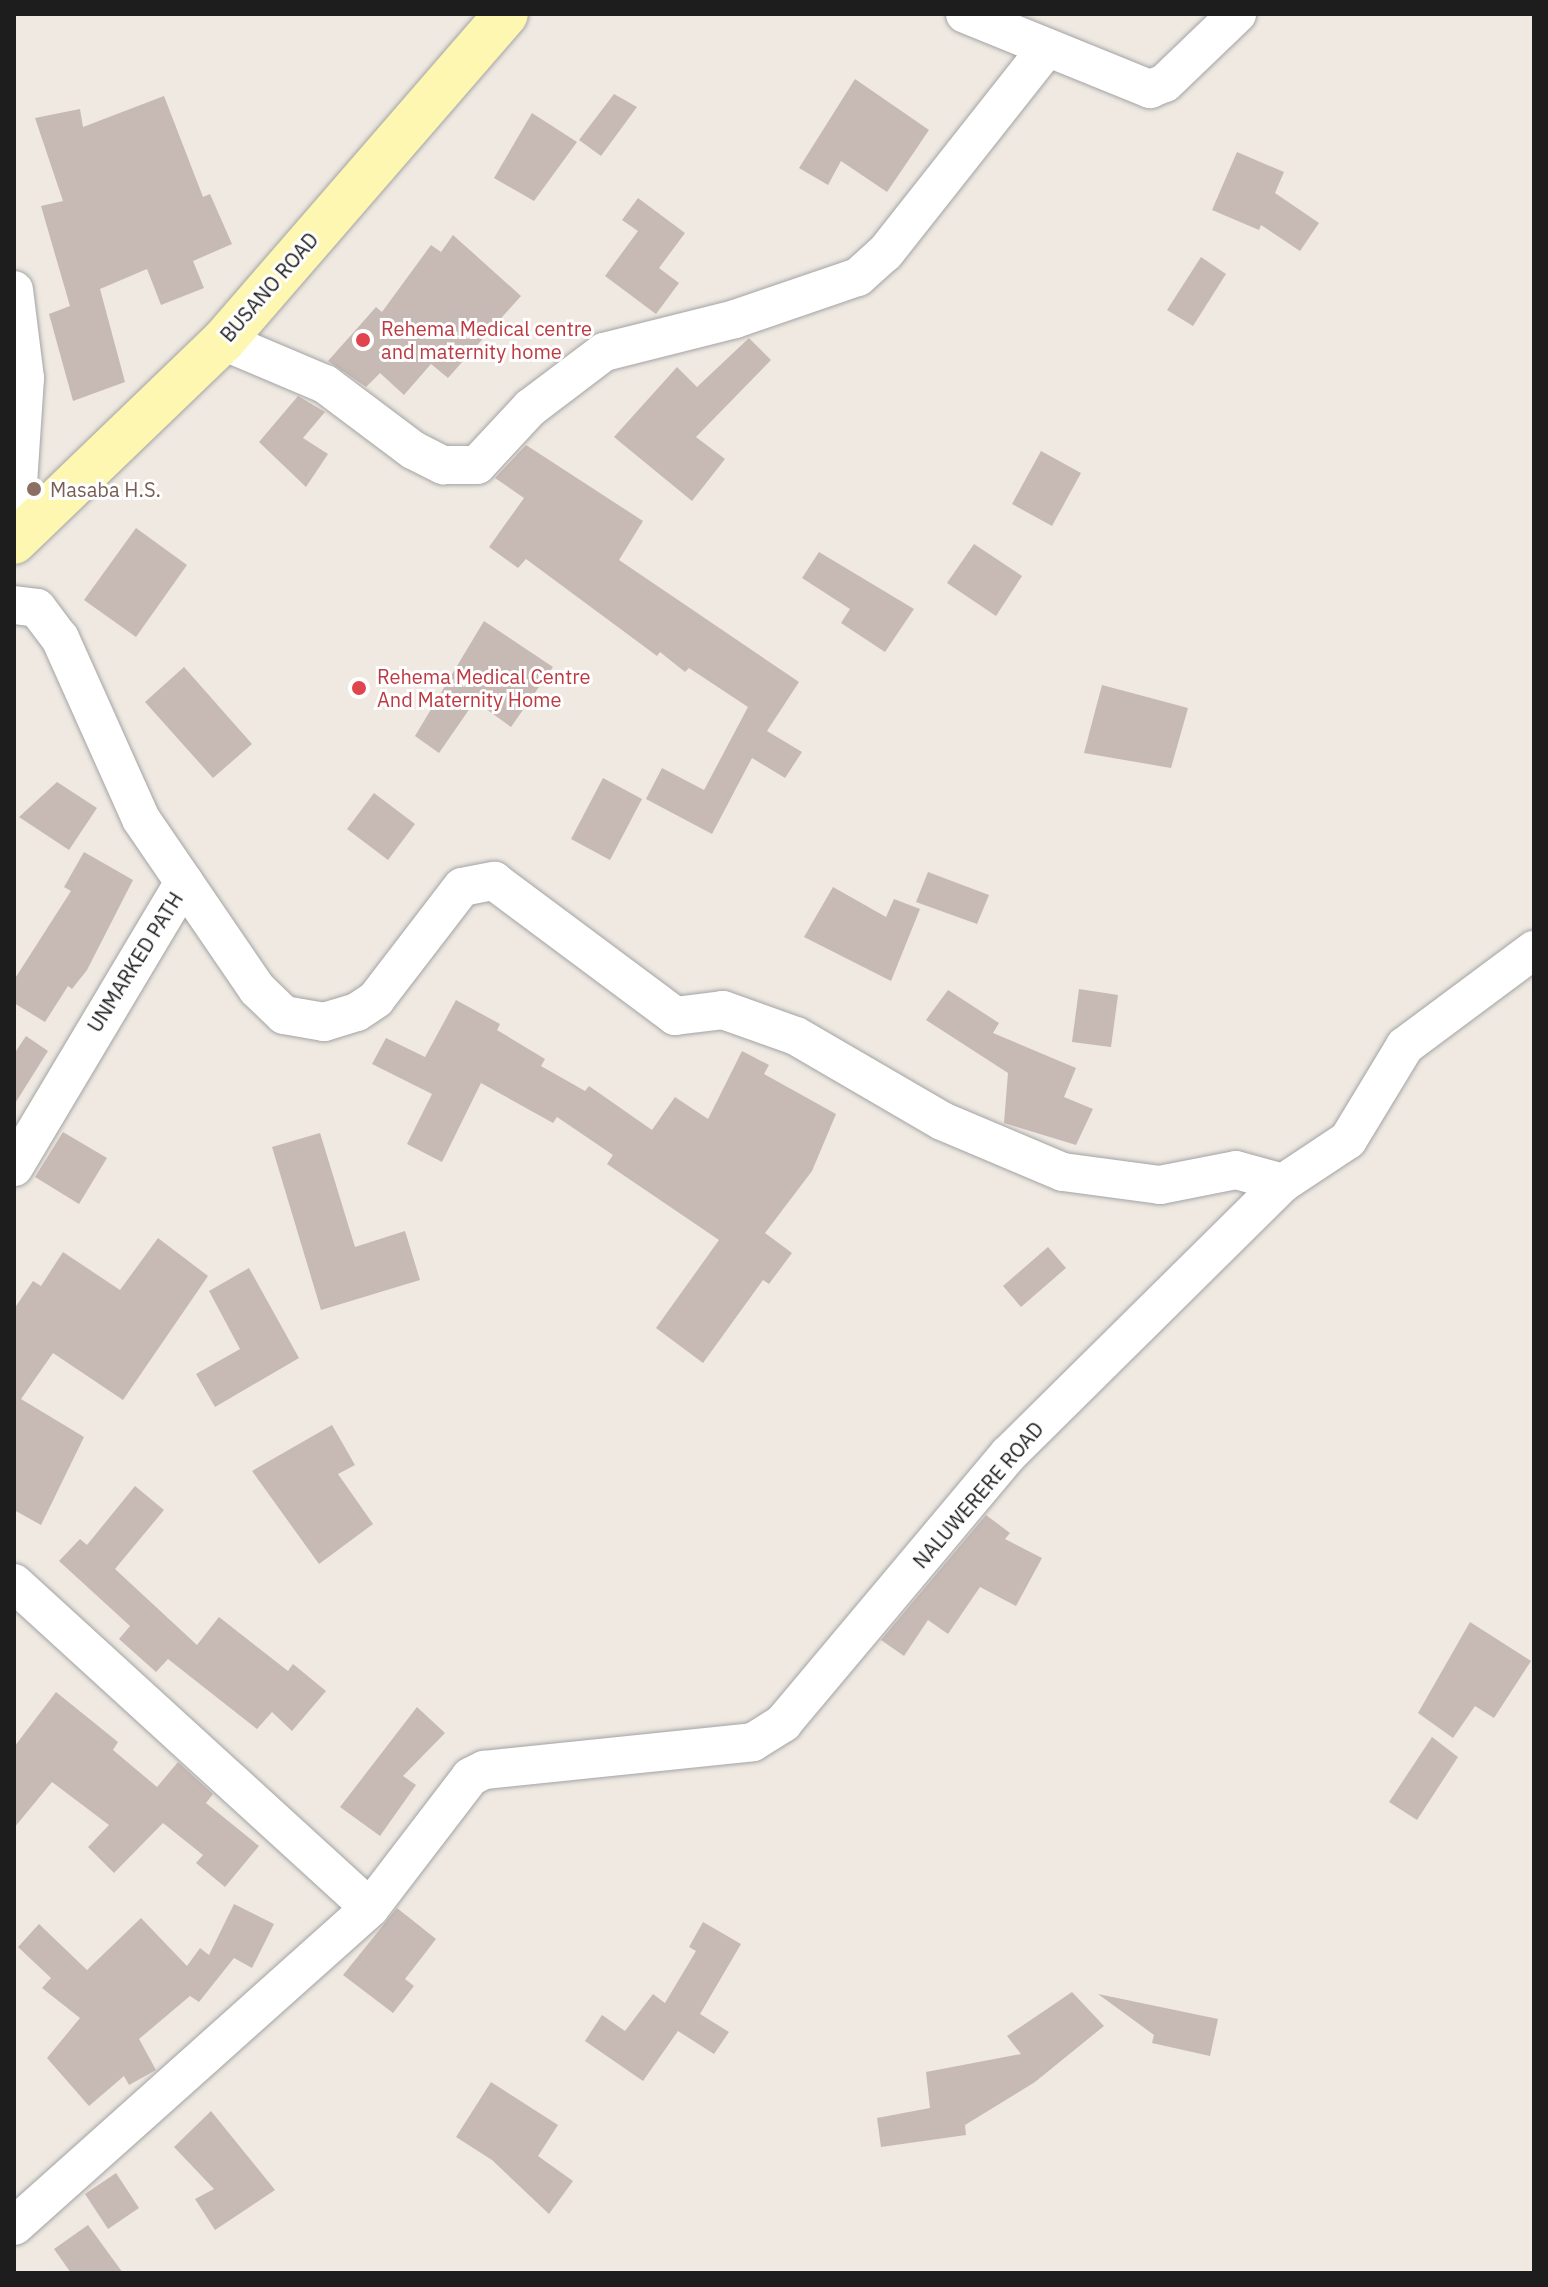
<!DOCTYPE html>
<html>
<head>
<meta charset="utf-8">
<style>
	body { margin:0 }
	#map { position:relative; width:1548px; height:2287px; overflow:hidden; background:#efe9e2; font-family:"IBM Plex Sans",sans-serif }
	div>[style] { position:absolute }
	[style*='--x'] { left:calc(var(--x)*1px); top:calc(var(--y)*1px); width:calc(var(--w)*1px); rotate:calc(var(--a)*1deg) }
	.building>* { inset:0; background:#c7bab5 }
	.roads { filter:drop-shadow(0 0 2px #a4a4a4) drop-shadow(0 0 2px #a4a4a4) }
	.street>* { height:38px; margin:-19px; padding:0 19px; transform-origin:19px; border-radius:19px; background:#fff }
	.secondary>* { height:44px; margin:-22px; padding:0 22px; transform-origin:22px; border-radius:22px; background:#fef7b2 }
	.dots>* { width:22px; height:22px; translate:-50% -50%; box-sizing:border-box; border:4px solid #fff; border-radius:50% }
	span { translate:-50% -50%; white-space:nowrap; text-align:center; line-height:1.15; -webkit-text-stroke:6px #fff; paint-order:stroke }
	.street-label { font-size:20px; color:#1d1d1d }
	.health-label { font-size:20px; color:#be3a42 }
	.left { translate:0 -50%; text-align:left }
	.education-label { font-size:20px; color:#785e54 }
	.frame { position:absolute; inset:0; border:16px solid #1d1d1d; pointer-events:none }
</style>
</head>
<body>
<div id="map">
	<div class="building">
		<i style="clip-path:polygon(855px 79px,929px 130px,887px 192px,841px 161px,828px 185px,799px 168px)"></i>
		<i style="clip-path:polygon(614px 94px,637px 107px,601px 156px,579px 140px)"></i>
		<i style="clip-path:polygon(164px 96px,203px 197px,210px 194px,232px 244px,193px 261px,204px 288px,161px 305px,147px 269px,100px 289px,125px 382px,73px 401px,49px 314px,70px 306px,41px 206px,63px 201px,35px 118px,80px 109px,83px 127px)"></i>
		<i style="clip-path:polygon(532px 113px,577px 142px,534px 201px,494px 178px)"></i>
		<i style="clip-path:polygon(1237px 152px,1284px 172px,1275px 193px,1319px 223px,1300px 251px,1261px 225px,1259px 230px,1212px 210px)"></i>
		<i style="clip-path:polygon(638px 198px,685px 233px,659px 268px,679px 283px,656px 314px,605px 276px,638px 231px,622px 220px)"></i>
		<i style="clip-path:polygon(453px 235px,521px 296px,448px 378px,431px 364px,404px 395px,380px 373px,366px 387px,328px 361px,376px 307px,382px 312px,431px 245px,441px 252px)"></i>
		<i style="clip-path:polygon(1201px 257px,1226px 274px,1193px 326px,1167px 310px)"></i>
		<i style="clip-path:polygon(749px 338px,771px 360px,696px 437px,725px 459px,692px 501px,614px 437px,677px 367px,697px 387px)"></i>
		<i style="clip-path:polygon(298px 396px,325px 412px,303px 438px,328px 454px,306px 487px,259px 442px)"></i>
		<i style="clip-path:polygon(526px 445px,643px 521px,619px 560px,799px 682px,767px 731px,802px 752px,785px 778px,752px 758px,712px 834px,646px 799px,662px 768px,704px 790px,748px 707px,689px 668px,685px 672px,660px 652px,657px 656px,526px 559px,518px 568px,489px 547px,524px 498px,495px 478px)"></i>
		<i style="clip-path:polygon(1041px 451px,1081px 473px,1052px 526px,1012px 504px)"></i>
		<i style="clip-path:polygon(136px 528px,187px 565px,136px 637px,84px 600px)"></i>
		<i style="clip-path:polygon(974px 544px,1022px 576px,996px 616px,947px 583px)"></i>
		<i style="clip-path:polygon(819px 552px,914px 609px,885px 652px,841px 623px,850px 609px,802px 578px)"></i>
		<i style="clip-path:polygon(484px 621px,553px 667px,511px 727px,475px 701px,439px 753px,415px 736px)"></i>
		<i style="clip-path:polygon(184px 667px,252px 744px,213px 778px,145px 702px)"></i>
		<i style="clip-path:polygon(1102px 685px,1188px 708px,1171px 768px,1084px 753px)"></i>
		<i style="clip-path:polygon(603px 778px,642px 799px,610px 860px,571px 839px)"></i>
		<i style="clip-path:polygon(57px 782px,97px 808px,69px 850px,19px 817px)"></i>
		<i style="clip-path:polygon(374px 793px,415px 824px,388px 860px,347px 829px)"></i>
		<i style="clip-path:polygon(84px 852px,133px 880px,87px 970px,72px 989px,68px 986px,45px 1022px,14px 1003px,14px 980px,71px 891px,64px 887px)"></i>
		<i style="clip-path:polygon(928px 872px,989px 895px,977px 924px,916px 902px)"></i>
		<i style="clip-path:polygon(833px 887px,886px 917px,894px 899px,920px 909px,891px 981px,804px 937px)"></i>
		<i style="clip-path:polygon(1079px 989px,1118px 995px,1111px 1047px,1072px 1042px)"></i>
		<i style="clip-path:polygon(948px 990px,999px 1023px,993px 1033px,1076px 1068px,1064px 1097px,1093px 1109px,1076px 1145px,1004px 1123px,1008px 1073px,926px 1020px)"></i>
		<i style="clip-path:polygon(456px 1000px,500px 1024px,497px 1030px,545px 1059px,541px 1066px,585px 1091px,589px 1086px,652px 1130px,675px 1097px,708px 1119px,742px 1051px,769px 1065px,764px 1074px,836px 1114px,812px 1171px,765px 1233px,792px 1253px,769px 1284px,763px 1280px,703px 1363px,656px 1328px,719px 1240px,607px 1164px,613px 1155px,557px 1117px,553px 1123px,481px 1083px,442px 1162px,407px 1144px,432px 1094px,372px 1064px,386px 1038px,425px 1057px)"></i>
		<i style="clip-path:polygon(26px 1036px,48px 1051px,14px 1105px,14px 1054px)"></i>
		<i style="clip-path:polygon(63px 1132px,107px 1158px,79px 1204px,35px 1177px)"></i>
		<i style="clip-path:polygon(320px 1133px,355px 1247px,405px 1231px,420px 1280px,321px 1310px,272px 1147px)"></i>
		<i style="clip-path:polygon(158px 1238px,208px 1276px,123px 1400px,53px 1353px,21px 1399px,84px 1437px,41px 1525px,14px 1510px,14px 1309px,33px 1281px,41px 1286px,63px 1252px,120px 1290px)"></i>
		<i style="clip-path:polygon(1048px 1247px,1066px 1268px,1021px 1307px,1003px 1286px)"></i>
		<i style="clip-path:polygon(249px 1268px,299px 1358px,215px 1407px,196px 1374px,240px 1349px,209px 1291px)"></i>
		<i style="clip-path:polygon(332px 1425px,355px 1465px,338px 1474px,373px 1524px,319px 1564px,252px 1471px)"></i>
		<i style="clip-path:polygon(135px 1486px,164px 1510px,115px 1569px,197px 1645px,219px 1617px,288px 1671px,293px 1664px,326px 1691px,292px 1731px,272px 1712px,257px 1729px,168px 1659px,156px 1672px,119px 1639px,130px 1626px,59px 1561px,80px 1539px,87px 1545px)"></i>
		<i style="clip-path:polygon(986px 1515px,1010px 1533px,1005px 1539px,1042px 1558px,1016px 1606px,980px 1587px,948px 1634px,928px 1620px,904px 1656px,881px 1640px)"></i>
		<i style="clip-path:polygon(1470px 1622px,1531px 1661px,1494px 1718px,1475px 1706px,1453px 1738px,1418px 1713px)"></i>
		<i style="clip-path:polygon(56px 1692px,118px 1742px,113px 1750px,157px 1787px,178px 1762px,213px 1794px,206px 1803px,259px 1846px,225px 1887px,196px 1863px,203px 1855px,163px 1823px,114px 1873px,88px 1847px,109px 1825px,52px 1782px,14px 1828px,14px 1747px)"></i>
		<i style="clip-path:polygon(417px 1707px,445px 1733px,403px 1776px,416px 1785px,380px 1836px,340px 1807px)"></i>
		<i style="clip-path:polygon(1432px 1737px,1458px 1757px,1417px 1820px,1389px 1802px)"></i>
		<i style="clip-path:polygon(234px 1904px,274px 1924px,252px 1968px,234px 1958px,199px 2002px,190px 1996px,139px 2039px,156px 2070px,129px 2085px,124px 2076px,89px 2106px,47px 2058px,80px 2018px,42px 1988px,51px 1978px,18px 1947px,39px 1924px,87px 1970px,141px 1918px,187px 1966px,200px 1948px,209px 1955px)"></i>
		<i style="clip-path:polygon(397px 1908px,436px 1939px,405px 1979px,414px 1986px,393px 2013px,343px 1975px)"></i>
		<i style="clip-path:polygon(703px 1922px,741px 1944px,700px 2014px,729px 2032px,714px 2054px,678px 2031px,643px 2081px,585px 2041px,602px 2015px,625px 2031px,653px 1994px,665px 2003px,696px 1951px,689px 1947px)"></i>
		<i style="clip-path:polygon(1072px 1992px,1104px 2026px,1035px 2082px,965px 2125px,966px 2135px,881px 2147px,877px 2118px,930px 2108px,926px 2072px,1021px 2054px,1007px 2036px)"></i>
		<i style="clip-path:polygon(1098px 1994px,1218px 2019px,1210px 2056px,1152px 2043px,1154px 2035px)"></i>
		<i style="clip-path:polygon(491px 2082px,558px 2125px,538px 2156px,573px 2181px,549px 2214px,492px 2160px,456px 2137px)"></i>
		<i style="clip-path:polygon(211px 2111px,275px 2190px,215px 2230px,195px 2199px,214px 2189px,174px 2147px)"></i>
		<i style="clip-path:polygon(116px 2173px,139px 2208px,108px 2229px,85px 2194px)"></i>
		<i style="clip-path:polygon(88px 2225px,123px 2273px,71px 2273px,54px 2249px)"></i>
	</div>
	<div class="roads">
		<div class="street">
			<i style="--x:965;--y:14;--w:200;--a:22.1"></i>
			<i style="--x:1150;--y:89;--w:16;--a:-22"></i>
			<i style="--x:1165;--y:83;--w:100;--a:-43.8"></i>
			<i style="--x:14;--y:290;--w:89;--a:82.9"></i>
			<i style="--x:25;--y:378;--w:164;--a:93.8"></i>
			<i style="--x:223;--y:341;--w:111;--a:22.9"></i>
			<i style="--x:325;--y:384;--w:110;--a:36.9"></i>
			<i style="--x:413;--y:450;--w:34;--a:27"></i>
			<i style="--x:443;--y:465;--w:34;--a:0"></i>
			<i style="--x:477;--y:465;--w:78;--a:-47.1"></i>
			<i style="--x:530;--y:408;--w:93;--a:-37.1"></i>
			<i style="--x:604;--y:352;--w:135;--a:-14.1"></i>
			<i style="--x:735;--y:319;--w:130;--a:-18.9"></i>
			<i style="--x:858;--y:277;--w:36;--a:-42"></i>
			<i style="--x:885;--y:253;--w:261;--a:-51.7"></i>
			<i style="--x:14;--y:605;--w:23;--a:7"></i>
			<i style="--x:37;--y:608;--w:38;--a:53"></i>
			<i style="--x:60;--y:638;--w:198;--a:65.9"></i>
			<i style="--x:141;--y:819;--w:76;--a:55.7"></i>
			<i style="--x:184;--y:882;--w:332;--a:120.8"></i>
			<i style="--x:184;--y:882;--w:130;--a:55.7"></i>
			<i style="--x:257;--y:989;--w:37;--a:44"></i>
			<i style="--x:284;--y:1015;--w:41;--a:9.9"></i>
			<i style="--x:324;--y:1022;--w:34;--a:-17"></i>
			<i style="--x:357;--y:1012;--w:23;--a:-34"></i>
			<i style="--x:376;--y:999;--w:141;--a:-52.5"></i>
			<i style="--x:462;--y:887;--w:33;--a:-11"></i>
			<i style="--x:494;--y:881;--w:226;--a:36.7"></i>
			<i style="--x:675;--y:1016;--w:48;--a:-7.1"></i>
			<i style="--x:723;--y:1010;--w:77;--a:19.6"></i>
			<i style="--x:796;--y:1036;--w:169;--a:30.2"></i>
			<i style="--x:942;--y:1121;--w:131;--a:22.9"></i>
			<i style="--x:1063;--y:1172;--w:98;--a:7.6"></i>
			<i style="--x:1160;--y:1185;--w:77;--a:-11.2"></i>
			<i style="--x:1236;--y:1170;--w:49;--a:15.5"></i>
			<i style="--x:14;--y:1583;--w:482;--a:42.4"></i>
			<i style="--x:370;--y:1908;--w:477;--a:138.2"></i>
			<i style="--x:370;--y:1908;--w:165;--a:-52.6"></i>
			<i style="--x:470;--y:1777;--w:16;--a:-27"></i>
			<i style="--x:484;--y:1770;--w:270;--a:-5.9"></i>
			<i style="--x:753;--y:1742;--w:36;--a:-32"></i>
			<i style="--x:783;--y:1723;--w:351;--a:-50"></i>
			<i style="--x:1009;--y:1454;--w:385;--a:-44.7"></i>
			<i style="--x:1283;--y:1183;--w:78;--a:-33.5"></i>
			<i style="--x:1348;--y:1140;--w:110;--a:-58.8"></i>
			<i style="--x:1405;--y:1046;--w:161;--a:-36.7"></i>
		</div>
		<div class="secondary">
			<i style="--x:14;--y:542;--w:290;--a:-43.9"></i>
			<i style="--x:223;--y:341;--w:432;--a:-49.1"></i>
		</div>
	</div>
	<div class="dots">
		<i style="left:363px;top:340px;background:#e0444e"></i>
		<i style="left:34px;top:489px;background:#8d6e63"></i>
		<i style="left:359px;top:688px;background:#e0444e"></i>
	</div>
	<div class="street-label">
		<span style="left:269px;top:287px;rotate:-49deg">BUSANO ROAD</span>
		<span style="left:135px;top:962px;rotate:-58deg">UNMARKED PATH</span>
		<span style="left:978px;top:1495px;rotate:-49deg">NALUWERERE ROAD</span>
	</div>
	<div class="health-label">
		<span class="left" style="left:381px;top:340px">Rehema Medical centre<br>and maternity home</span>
		<span class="left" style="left:377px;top:688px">Rehema Medical Centre<br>And Maternity Home</span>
	</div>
	<div class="education-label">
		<span class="left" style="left:50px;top:489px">Masaba H.S.</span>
	</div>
	<div class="frame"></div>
</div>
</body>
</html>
